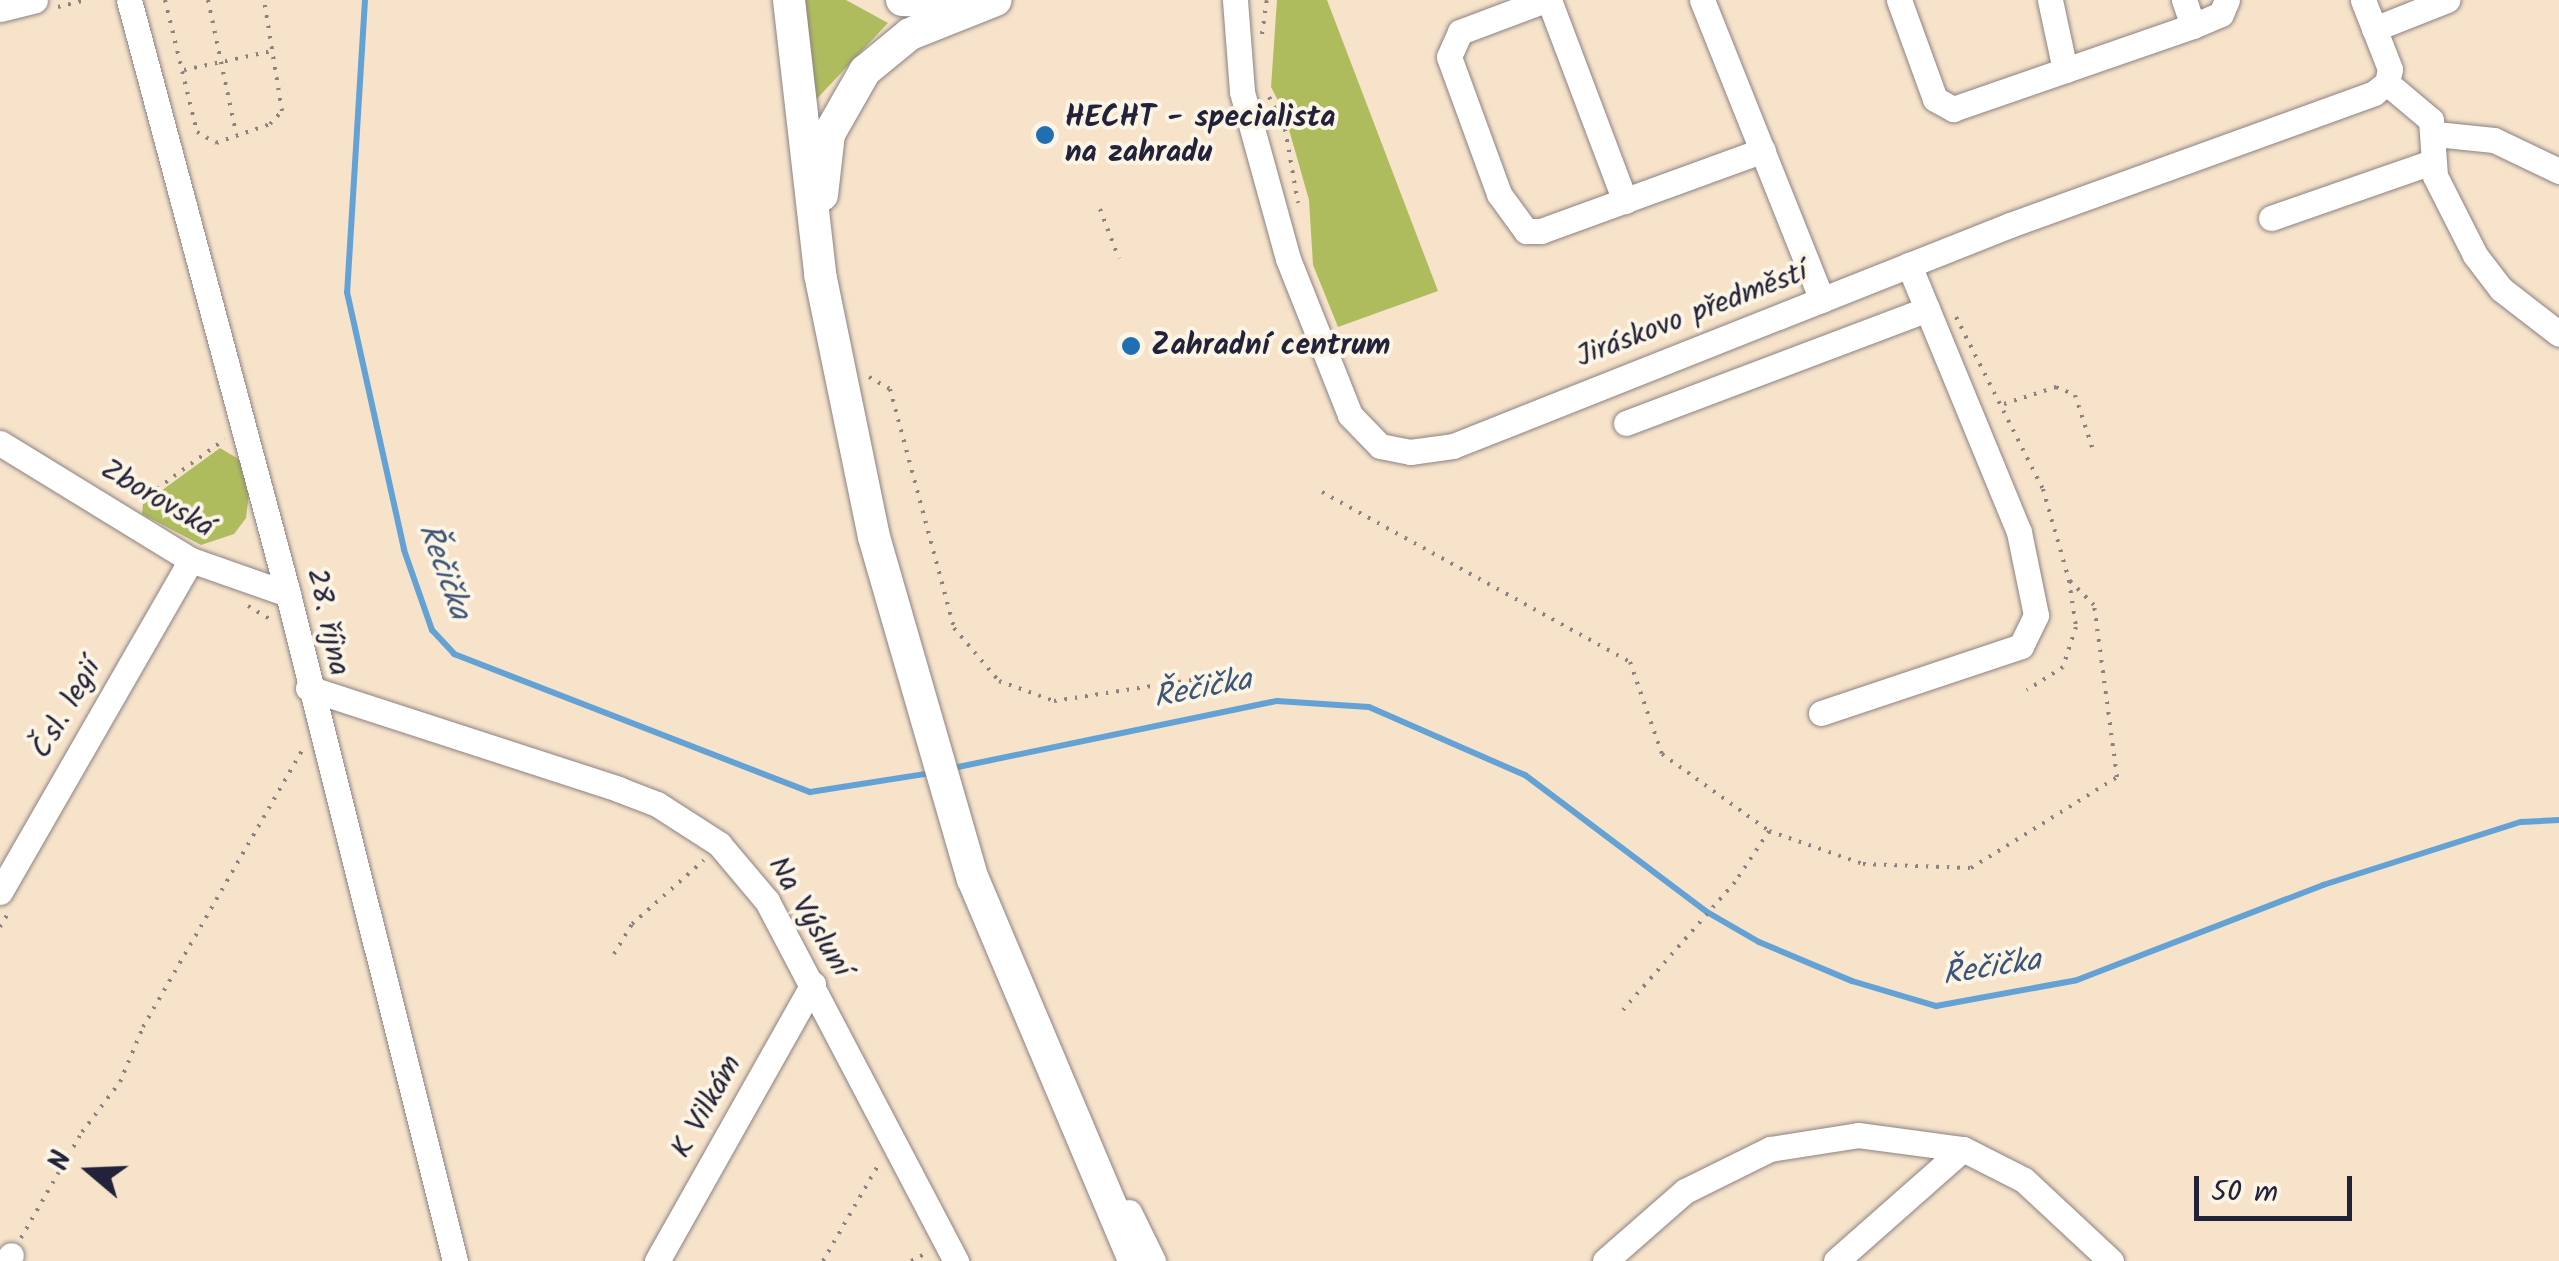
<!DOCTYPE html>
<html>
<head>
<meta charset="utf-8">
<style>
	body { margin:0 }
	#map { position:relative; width:2559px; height:1261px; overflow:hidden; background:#f6e3ca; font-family:Kalam,sans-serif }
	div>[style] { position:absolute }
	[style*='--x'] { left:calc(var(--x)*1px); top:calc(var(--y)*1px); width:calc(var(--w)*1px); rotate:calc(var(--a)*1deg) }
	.green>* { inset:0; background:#afbc5e }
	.stream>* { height:6px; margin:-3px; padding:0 3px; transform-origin:3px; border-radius:3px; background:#64a2d6 }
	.path>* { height:4px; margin-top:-2px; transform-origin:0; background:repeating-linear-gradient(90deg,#8c8282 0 2.5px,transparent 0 10.5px) }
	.roads { filter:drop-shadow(0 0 2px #8c8282) drop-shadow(0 0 2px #8c8282) }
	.minor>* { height:25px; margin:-12.5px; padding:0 12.5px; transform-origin:12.5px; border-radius:12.5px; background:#fff }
	.major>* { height:32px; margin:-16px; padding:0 16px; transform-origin:16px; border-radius:16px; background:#fff }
	.dots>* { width:28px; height:28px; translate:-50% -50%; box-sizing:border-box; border:5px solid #fcf5e5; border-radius:50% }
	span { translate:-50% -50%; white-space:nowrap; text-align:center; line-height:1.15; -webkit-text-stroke:8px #fcf5e5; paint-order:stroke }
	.poi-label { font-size:30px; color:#22223b; font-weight:700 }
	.left { translate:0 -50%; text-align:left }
	.street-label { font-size:30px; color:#22223b }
	.water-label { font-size:32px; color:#3c5579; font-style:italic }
	.north { position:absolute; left:40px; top:1121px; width:100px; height:100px; -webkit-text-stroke:8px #fcf5e5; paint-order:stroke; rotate:289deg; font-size:28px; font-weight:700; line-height:40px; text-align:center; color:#22223b }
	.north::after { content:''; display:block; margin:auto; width:35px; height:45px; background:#22223b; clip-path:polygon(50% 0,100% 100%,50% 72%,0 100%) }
	.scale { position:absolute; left:2194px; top:1176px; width:158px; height:45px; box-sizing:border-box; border:5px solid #22223b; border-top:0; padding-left:12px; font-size:30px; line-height:35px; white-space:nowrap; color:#22223b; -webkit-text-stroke:8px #fcf5e5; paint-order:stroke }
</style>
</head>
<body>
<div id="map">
	<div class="green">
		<i style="clip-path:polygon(803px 0,846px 0,888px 23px,811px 105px)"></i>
		<i style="clip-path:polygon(1277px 0,1327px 0,1438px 291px,1338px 327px,1313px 265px,1309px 200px,1284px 112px,1271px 87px)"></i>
		<i style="clip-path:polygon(220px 448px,240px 460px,249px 493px,246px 518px,234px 534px,201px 545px,142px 514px,143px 504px)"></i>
	</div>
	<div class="stream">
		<i style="--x:365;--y:0;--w:293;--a:93.5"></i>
		<i style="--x:347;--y:292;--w:264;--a:77.5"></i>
		<i style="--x:404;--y:550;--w:85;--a:70.7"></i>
		<i style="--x:432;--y:630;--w:33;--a:47"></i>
		<i style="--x:454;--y:654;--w:382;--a:21.2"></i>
		<i style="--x:810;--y:792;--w:122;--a:-8.9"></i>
		<i style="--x:953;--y:768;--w:331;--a:-11.7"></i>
		<i style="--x:1277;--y:701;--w:92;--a:3.7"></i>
		<i style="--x:1369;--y:707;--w:170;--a:23.6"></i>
		<i style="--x:1525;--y:775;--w:228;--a:37"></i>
		<i style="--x:1707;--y:912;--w:60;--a:30"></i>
		<i style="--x:1759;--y:942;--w:101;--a:22.8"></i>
		<i style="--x:1852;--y:981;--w:88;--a:16.6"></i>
		<i style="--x:1936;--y:1006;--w:143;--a:-10.4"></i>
		<i style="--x:2077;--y:980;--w:264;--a:-21.1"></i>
		<i style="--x:2323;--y:885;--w:208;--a:-17.7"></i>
		<i style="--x:2521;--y:822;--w:38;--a:-3"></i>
	</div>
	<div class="path">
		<i style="--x:165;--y:0;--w:136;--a:76.4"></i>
		<i style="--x:197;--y:132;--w:22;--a:30"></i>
		<i style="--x:216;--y:143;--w:57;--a:-19.4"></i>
		<i style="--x:270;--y:124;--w:18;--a:-47"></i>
		<i style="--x:282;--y:111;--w:112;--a:-99.2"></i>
		<i style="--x:208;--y:0;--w:136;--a:78.1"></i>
		<i style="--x:58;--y:7;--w:30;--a:-14"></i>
		<i style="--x:1262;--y:34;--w:34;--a:-82"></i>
		<i style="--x:184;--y:70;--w:90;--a:-12.2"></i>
		<i style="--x:1269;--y:97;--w:36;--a:63"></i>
		<i style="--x:1285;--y:129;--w:75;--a:80"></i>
		<i style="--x:1100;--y:209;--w:53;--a:69.2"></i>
		<i style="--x:1956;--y:317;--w:193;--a:63.2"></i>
		<i style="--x:2043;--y:489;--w:95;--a:74.1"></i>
		<i style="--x:2069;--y:580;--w:48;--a:81.5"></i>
		<i style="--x:2076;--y:627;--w:42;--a:108"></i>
		<i style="--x:2063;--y:667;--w:43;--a:147.4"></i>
		<i style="--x:869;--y:377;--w:24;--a:30"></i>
		<i style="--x:890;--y:389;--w:247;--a:75"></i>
		<i style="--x:954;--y:628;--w:70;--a:49.7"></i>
		<i style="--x:999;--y:681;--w:59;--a:20"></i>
		<i style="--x:1054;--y:701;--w:152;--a:-8.7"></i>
		<i style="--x:2004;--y:404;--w:55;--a:-18.1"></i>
		<i style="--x:2056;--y:387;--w:21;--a:23"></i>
		<i style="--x:2075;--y:395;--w:61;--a:71.9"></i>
		<i style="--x:1322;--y:492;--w:352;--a:28.9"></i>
		<i style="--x:1630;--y:662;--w:97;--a:70.8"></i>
		<i style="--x:1662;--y:754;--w:132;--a:35.7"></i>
		<i style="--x:1769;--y:831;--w:61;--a:123.7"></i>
		<i style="--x:1735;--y:882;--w:170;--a:131.2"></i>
		<i style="--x:140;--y:501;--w:105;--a:-36.1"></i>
		<i style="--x:248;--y:606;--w:26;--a:31"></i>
		<i style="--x:1769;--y:831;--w:100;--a:19.3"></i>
		<i style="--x:1863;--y:864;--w:108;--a:2.1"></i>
		<i style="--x:1971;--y:868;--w:172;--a:-31.9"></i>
		<i style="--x:2117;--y:777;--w:174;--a:-97.6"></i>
		<i style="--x:2094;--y:605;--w:35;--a:-135"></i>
		<i style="--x:0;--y:927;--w:14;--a:-60"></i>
		<i style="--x:614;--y:954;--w:35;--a:-59"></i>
		<i style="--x:632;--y:924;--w:96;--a:-41.6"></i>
		<i style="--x:21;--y:1238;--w:122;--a:-60.1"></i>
		<i style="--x:82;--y:1132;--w:63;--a:-52.8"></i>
		<i style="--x:120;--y:1082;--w:60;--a:-67.3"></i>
		<i style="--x:143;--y:1027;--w:321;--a:-60.1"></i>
		<i style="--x:823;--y:1261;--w:114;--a:-60.1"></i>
		<i style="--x:911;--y:1261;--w:16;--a:-27"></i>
	</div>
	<div class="roads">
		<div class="minor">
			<i style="--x:129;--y:0;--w:615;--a:75.01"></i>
			<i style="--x:288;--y:594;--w:688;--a:75.94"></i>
			<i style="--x:1235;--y:0;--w:92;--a:85.6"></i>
			<i style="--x:1242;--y:92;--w:173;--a:74.6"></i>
			<i style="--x:1288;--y:259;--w:168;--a:68.3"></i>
			<i style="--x:1350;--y:415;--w:43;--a:45.9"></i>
			<i style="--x:1380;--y:446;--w:31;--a:11"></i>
			<i style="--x:1410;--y:452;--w:43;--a:-7.9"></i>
			<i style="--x:1453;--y:446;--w:599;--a:-21.64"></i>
			<i style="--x:2010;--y:225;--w:387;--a:-19.9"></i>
			<i style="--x:2374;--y:93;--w:16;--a:-38"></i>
			<i style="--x:2387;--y:83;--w:14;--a:-78"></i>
			<i style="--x:2390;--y:69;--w:74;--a:-111.4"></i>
			<i style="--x:1545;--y:0;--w:91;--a:159.4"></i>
			<i style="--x:1460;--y:32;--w:27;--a:114"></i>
			<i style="--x:1449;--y:57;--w:146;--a:69.9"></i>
			<i style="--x:1499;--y:194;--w:46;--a:53.9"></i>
			<i style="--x:1526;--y:231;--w:15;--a:0"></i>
			<i style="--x:1541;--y:231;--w:236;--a:-20"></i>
			<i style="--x:1549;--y:0;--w:215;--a:69.3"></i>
			<i style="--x:1702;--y:0;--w:323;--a:68.2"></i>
			<i style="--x:1899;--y:0;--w:105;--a:70"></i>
			<i style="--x:1935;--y:99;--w:21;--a:29"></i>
			<i style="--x:1953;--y:109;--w:254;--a:-19.1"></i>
			<i style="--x:2193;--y:26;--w:28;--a:-109"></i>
			<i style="--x:2050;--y:0;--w:72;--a:77.9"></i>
			<i style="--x:0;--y:9;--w:36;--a:-14"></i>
			<i style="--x:2193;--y:26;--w:30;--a:-23"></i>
			<i style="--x:2221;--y:14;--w:15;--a:-67"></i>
			<i style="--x:2374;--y:29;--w:79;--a:-21.7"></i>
			<i style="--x:2387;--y:83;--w:57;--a:40.1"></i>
			<i style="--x:2431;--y:120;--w:56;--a:85.9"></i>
			<i style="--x:2435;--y:176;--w:89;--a:63.1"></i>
			<i style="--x:2475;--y:255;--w:43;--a:52.6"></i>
			<i style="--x:2501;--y:289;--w:73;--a:37.8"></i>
			<i style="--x:2436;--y:134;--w:58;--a:5.9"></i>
			<i style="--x:2494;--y:140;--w:72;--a:25.5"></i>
			<i style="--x:2271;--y:218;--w:170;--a:-19.2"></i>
			<i style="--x:1626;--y:423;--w:322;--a:-20.7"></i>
			<i style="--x:0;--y:443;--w:224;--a:31.5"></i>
			<i style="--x:191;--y:560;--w:103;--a:19.3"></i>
			<i style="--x:308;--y:688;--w:326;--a:18"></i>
			<i style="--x:618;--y:789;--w:42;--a:21"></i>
			<i style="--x:657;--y:804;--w:74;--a:32.8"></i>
			<i style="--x:719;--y:844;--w:75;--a:49.9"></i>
			<i style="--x:767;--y:901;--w:407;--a:62.3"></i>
			<i style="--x:1821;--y:713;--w:211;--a:-18.5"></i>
			<i style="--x:2021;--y:646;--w:34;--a:-64"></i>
			<i style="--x:2036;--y:615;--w:85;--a:-101.6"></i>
			<i style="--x:2019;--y:532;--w:289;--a:-112.4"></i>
			<i style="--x:0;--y:892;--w:383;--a:-60.1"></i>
			<i style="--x:1129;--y:1212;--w:55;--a:63.9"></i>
			<i style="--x:7;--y:1261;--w:7;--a:-56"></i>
			<i style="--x:657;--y:1261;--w:318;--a:-60.6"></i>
			<i style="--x:1605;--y:1261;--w:106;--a:-41.2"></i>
			<i style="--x:1685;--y:1191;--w:95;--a:-26.3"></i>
			<i style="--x:1770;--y:1149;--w:89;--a:-9"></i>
			<i style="--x:1858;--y:1135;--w:106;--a:7.6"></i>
			<i style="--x:1963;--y:1149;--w:68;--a:26.9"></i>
			<i style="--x:2024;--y:1180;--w:119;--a:43"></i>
			<i style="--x:1836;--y:1261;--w:169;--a:-41.4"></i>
		</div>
		<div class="major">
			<i style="--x:789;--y:0;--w:276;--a:83.5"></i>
			<i style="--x:820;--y:274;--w:268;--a:78.4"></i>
			<i style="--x:874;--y:537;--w:356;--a:73.9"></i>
			<i style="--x:973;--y:879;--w:415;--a:67.1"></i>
			<i style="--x:902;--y:0;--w:67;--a:2.6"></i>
			<i style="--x:822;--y:195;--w:61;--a:-83.5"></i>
			<i style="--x:829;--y:134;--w:73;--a:-60.3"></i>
			<i style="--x:865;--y:71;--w:58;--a:-39.4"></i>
			<i style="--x:910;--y:34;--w:92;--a:-21.6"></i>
		</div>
	</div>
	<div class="dots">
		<i style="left:1045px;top:135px;background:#1f6fb2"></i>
		<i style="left:1131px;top:346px;background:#1f6fb2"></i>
	</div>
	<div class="poi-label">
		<span class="left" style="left:1065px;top:135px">HECHT - specialista<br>na zahradu</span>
		<span class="left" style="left:1151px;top:346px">Zahradní centrum</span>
	</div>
	<div class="street-label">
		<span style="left:1692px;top:315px;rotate:-21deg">Jiráskovo předměstí</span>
		<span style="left:157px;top:499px;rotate:30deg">Zborovská</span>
		<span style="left:327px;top:622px;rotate:77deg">28. října</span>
		<span style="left:67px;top:709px;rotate:-60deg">Čsl. legií</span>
		<span style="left:809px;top:917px;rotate:59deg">Na Výsluní</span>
		<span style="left:707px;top:1107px;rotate:-61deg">K Vilkám</span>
	</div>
	<div class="water-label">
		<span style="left:443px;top:572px;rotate:70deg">Řečička</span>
		<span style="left:1203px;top:690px;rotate:-11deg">Řečička</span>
		<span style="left:1992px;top:969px;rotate:-9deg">Řečička</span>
	</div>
	<div class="north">N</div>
	<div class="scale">50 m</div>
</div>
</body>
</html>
